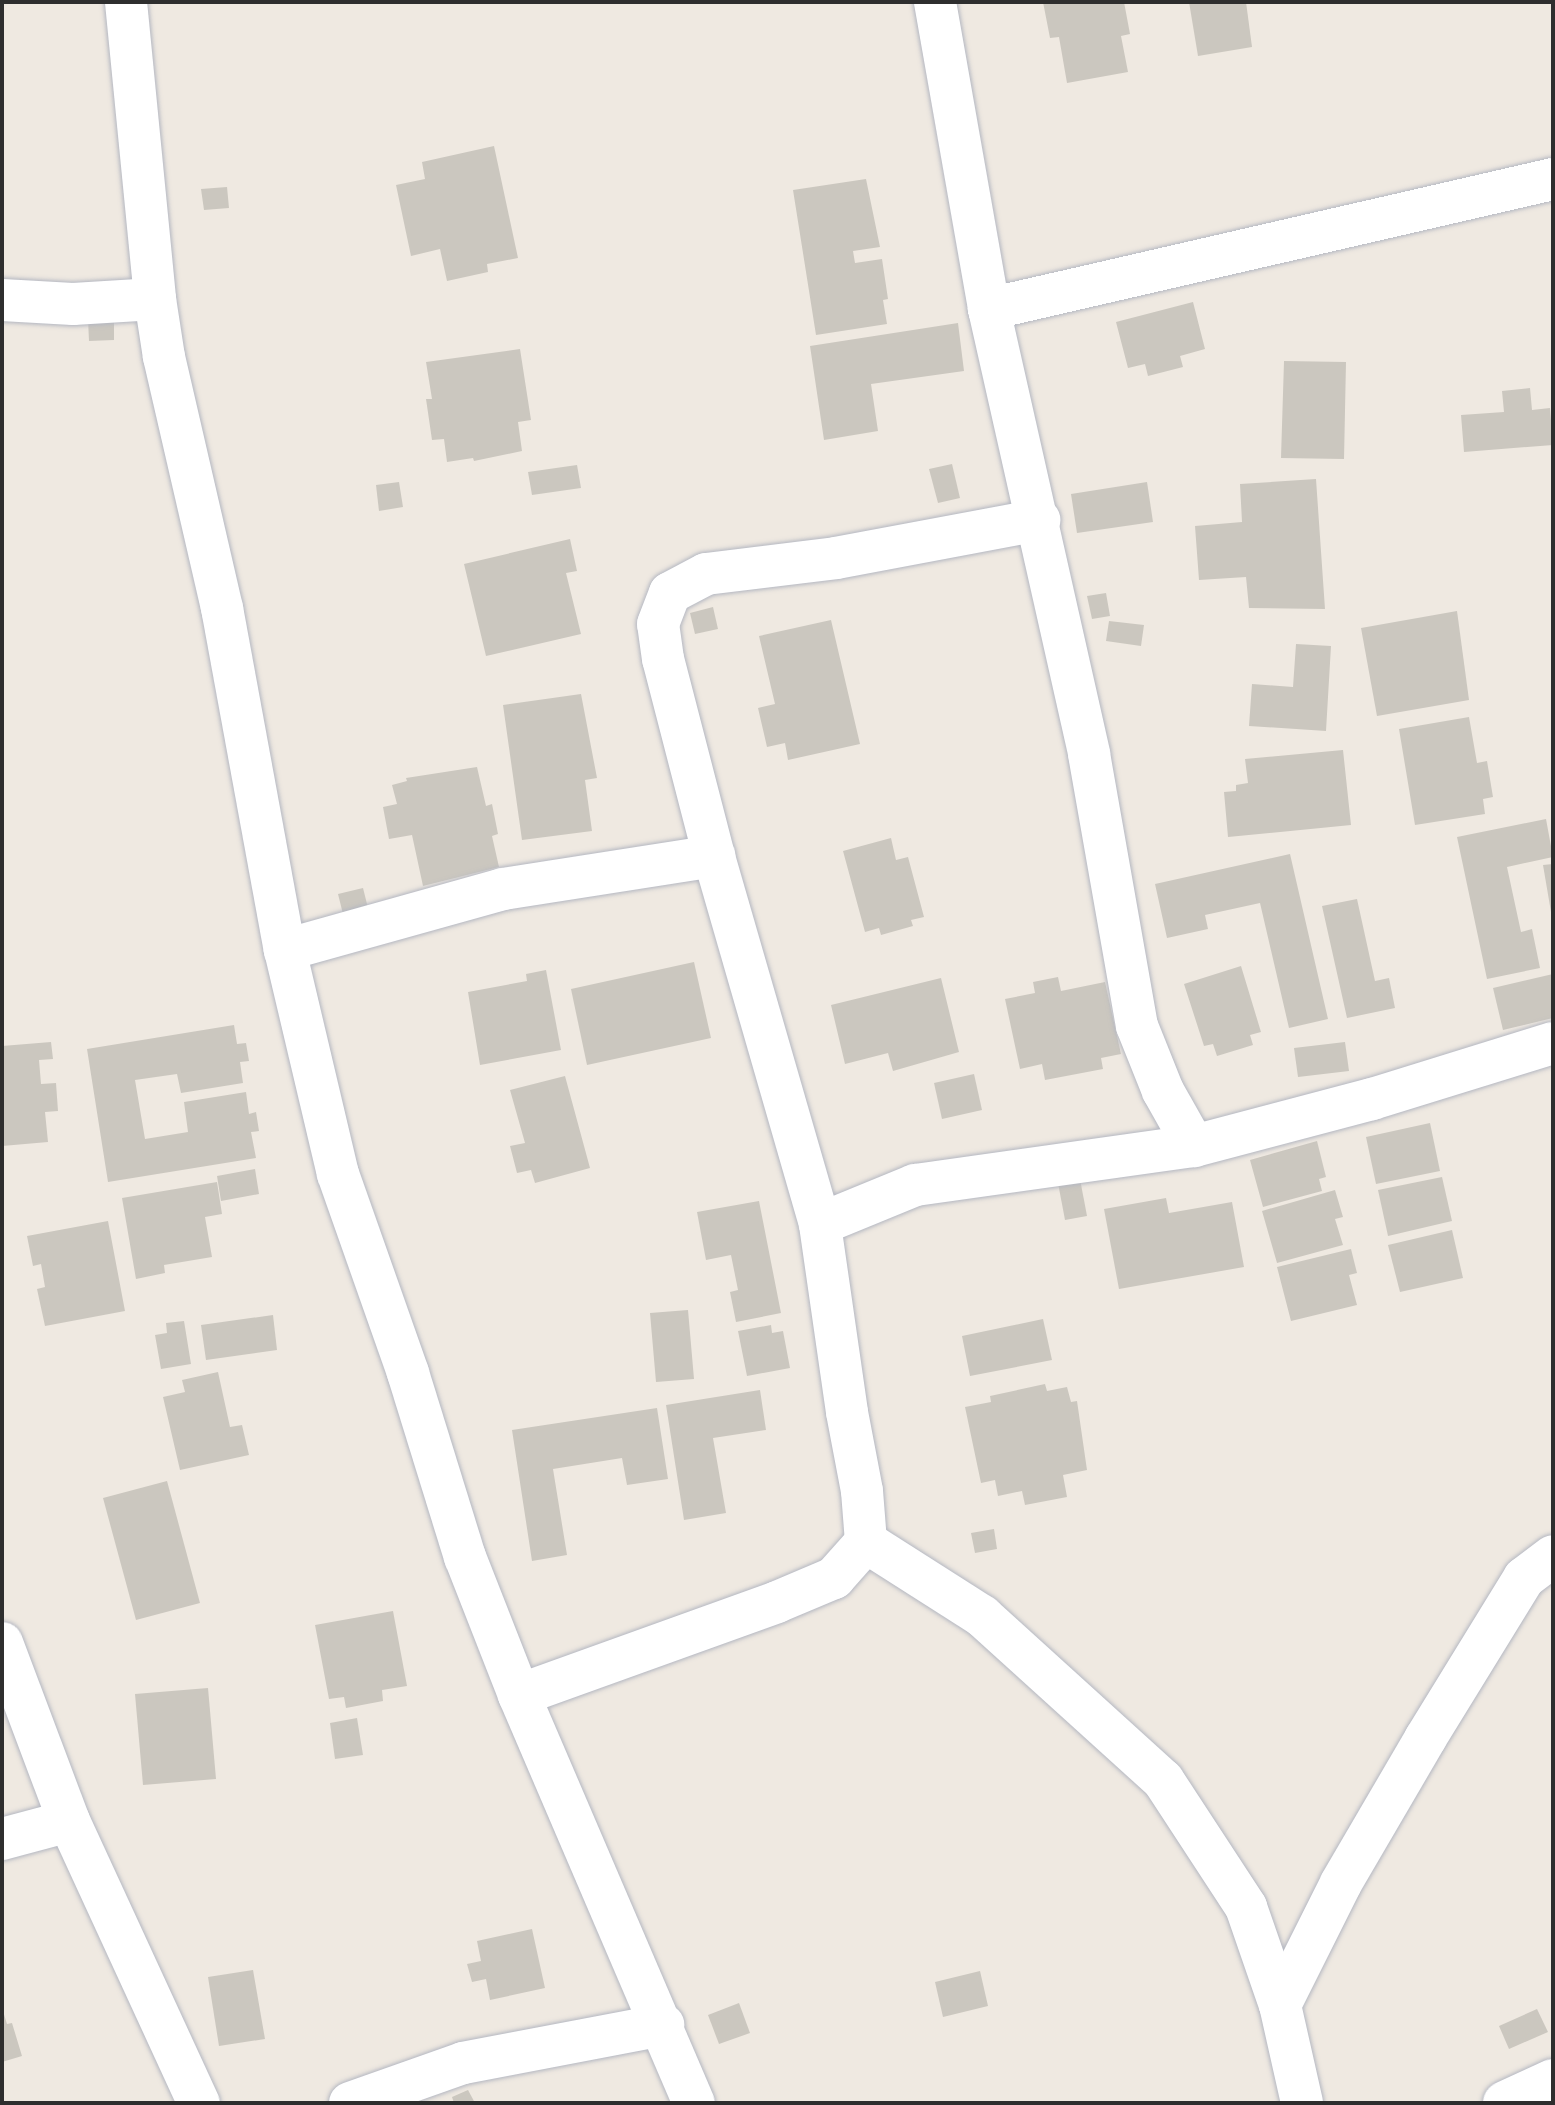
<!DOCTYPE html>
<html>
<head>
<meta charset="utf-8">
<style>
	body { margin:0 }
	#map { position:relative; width:1555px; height:2105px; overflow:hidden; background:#efe9e1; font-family:Poppins,sans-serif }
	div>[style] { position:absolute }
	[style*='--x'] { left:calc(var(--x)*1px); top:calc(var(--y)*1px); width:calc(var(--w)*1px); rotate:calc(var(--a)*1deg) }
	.building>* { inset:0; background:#cbc7bf }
	.roads { filter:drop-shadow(0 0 2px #b4b7c1) drop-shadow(0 0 2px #b4b7c1) }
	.street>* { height:42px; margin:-21px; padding:0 21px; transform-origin:21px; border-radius:21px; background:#fff }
	.secondary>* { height:44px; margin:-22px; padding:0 22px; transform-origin:22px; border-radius:22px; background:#fff }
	span { translate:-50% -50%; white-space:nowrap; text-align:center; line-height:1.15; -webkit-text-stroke:6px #fff; paint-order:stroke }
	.frame { position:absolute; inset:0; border:4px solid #2e2e2e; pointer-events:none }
</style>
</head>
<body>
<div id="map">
	<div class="building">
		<i style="clip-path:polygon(1043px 2px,1124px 2px,1130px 34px,1121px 36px,1128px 72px,1067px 83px,1059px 37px,1050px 38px)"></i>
		<i style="clip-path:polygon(1189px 2px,1246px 2px,1252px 47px,1198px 56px)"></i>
		<i style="clip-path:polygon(494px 146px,518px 258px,487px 264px,488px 272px,447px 281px,440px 249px,411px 256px,396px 185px,425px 179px,422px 162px)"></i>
		<i style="clip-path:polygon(866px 179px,880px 247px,853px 251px,855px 263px,882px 259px,888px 299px,883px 300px,887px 324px,816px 335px,793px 190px)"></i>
		<i style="clip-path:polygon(227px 187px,229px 208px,204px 210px,201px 189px)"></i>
		<i style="clip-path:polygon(1193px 302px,1205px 349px,1180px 356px,1183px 367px,1148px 376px,1145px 364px,1128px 368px,1116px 322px)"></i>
		<i style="clip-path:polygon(114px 318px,114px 340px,89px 341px,88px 319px)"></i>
		<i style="clip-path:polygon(958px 323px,964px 371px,871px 384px,878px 431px,824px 440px,810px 346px)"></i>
		<i style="clip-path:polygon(520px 349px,531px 420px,518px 422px,522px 451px,474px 461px,473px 458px,447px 462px,444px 439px,432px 440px,426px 399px,432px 399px,426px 362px)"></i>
		<i style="clip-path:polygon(1284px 361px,1346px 362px,1344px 459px,1281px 458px)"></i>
		<i style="clip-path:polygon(1530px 388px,1532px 410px,1550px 408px,1553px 445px,1464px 452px,1461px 415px,1504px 412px,1502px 391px)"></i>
		<i style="clip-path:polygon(952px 464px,960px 498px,938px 503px,929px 469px)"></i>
		<i style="clip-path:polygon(577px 465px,581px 488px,532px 495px,528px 472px)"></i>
		<i style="clip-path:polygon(1316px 479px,1325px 609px,1249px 608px,1246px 577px,1199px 580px,1195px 526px,1242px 522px,1240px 484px)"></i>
		<i style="clip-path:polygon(399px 482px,403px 507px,379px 511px,376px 485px)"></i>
		<i style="clip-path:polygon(1147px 482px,1153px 522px,1077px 533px,1071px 494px)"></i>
		<i style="clip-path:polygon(570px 539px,577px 571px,566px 573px,581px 634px,486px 656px,464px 564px)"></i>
		<i style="clip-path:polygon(1106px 593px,1110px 616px,1092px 619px,1087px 596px)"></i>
		<i style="clip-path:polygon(713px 607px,718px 629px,695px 634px,690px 613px)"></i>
		<i style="clip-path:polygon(1457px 611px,1469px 700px,1377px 716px,1361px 628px)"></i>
		<i style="clip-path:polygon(831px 620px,860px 744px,788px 760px,785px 743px,767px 747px,758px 708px,775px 704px,759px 636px)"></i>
		<i style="clip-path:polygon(1109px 621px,1144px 625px,1141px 646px,1106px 641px)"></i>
		<i style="clip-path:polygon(1296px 644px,1331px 646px,1326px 731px,1249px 726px,1252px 684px,1293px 687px)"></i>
		<i style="clip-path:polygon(581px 694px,597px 778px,585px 780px,592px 831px,522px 840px,503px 705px)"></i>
		<i style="clip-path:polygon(1469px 717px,1477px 763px,1487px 761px,1493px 797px,1483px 799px,1485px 814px,1415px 825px,1399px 729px)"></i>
		<i style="clip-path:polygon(1343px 750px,1351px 825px,1228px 837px,1224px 792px,1236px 791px,1236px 785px,1248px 783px,1245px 759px)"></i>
		<i style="clip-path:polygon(477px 767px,486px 806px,492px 804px,498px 834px,492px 836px,499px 867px,423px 886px,412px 835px,389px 839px,383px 807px,397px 804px,392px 785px,407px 781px,406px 778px)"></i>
		<i style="clip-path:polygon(1546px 819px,1553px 857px,1507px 867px,1521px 932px,1532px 929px,1540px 968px,1487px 979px,1457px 837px)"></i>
		<i style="clip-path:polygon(891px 838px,896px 860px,908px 857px,924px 917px,911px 920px,913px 926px,881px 935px,879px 928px,865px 932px,843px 851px)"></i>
		<i style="clip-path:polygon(1290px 854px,1328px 1019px,1289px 1028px,1260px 903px,1205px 915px,1208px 929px,1167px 938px,1155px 884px)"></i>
		<i style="clip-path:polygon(1553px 864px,1553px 912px,1551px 912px,1543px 865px)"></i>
		<i style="clip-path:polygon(363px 888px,368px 908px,343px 914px,338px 894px)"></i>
		<i style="clip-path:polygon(1357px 899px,1375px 981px,1389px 978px,1395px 1008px,1347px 1018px,1322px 906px)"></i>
		<i style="clip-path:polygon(694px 962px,711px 1038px,587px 1065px,571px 989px)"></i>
		<i style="clip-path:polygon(1241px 966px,1261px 1032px,1250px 1035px,1253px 1045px,1217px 1056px,1213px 1044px,1204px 1046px,1184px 984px)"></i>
		<i style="clip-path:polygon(546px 970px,561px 1050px,480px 1065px,468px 992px,527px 981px,526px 974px)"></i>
		<i style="clip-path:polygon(1553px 974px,1553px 1018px,1503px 1030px,1493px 988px)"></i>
		<i style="clip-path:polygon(1058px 977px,1061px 991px,1105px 982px,1121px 1054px,1101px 1058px,1103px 1069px,1045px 1080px,1042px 1064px,1020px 1069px,1005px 999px,1035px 993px,1033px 982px)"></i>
		<i style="clip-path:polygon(941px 978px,959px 1052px,893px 1071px,888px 1053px,845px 1064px,831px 1005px)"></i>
		<i style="clip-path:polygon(234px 1025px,237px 1044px,246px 1043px,249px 1061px,240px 1062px,243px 1083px,181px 1093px,177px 1074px,135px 1080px,145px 1139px,188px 1132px,184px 1102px,246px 1092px,249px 1114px,256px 1112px,259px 1131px,251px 1132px,256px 1158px,108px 1182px,87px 1049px)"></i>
		<i style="clip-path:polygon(51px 1042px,53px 1059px,39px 1060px,41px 1084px,56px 1083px,58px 1111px,45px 1112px,48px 1142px,2px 1146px,2px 1046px)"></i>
		<i style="clip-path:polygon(1345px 1042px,1349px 1071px,1298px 1077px,1294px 1048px)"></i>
		<i style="clip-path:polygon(974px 1074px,982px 1110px,942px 1119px,934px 1083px)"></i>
		<i style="clip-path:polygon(565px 1076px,590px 1168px,535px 1183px,531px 1170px,517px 1173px,510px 1146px,525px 1143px,510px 1090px)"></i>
		<i style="clip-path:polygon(1430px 1123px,1440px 1171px,1376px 1184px,1366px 1137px)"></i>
		<i style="clip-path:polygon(1317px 1141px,1326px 1177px,1319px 1179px,1322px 1191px,1263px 1207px,1250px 1160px)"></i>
		<i style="clip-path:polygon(255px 1169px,259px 1194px,221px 1201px,217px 1176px)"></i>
		<i style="clip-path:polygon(1442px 1177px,1452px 1221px,1388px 1236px,1378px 1190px)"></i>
		<i style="clip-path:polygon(1080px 1179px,1087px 1216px,1065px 1220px,1058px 1183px)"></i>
		<i style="clip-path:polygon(217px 1182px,222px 1214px,205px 1217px,212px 1257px,164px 1265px,165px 1273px,136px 1279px,122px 1198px)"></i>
		<i style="clip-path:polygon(1335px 1190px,1343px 1217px,1335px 1219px,1343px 1245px,1277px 1263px,1262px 1211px)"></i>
		<i style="clip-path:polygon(1166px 1198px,1169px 1213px,1232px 1202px,1244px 1267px,1119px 1289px,1104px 1209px)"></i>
		<i style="clip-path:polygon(759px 1201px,781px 1313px,736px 1322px,730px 1292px,738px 1290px,731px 1255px,706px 1260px,697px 1212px)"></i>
		<i style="clip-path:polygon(108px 1221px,125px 1311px,45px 1326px,37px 1289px,45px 1287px,41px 1264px,33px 1266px,27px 1236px)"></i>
		<i style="clip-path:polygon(1452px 1230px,1463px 1278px,1400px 1292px,1388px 1245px)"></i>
		<i style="clip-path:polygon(1351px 1249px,1357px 1273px,1349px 1275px,1357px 1305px,1291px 1321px,1277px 1267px)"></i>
		<i style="clip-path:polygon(688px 1310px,694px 1379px,656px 1382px,650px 1313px)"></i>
		<i style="clip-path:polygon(273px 1315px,277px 1350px,206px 1360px,201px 1325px)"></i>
		<i style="clip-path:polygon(1043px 1319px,1052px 1360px,970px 1376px,962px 1336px)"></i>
		<i style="clip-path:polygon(184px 1321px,191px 1364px,161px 1369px,155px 1335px,167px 1333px,166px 1323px)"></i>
		<i style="clip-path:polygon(771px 1325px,772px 1333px,783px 1331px,790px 1368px,747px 1376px,738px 1331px)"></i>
		<i style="clip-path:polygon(218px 1372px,230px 1427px,242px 1425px,249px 1455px,180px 1470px,163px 1397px,185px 1392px,182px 1380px)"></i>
		<i style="clip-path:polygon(1045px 1384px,1047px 1391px,1067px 1387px,1071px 1402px,1077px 1401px,1087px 1470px,1063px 1475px,1067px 1497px,1025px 1505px,1022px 1491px,998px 1496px,995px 1480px,981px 1483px,965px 1407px,991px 1402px,990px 1396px)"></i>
		<i style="clip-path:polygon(760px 1390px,766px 1430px,713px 1438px,726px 1513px,684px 1520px,666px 1405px)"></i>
		<i style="clip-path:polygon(657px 1408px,668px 1479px,627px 1485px,622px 1458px,553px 1469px,567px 1555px,532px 1561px,512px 1430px)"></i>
		<i style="clip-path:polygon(167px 1481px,200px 1603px,136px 1620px,103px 1498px)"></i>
		<i style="clip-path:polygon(994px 1529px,997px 1549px,975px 1553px,971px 1533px)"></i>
		<i style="clip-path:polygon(393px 1611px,407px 1686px,382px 1690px,383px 1701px,346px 1708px,344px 1697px,329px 1699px,315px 1625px)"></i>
		<i style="clip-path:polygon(208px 1688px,216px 1779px,143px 1785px,135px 1694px)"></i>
		<i style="clip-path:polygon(357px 1718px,363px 1755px,335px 1759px,330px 1723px)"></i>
		<i style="clip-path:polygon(532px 1929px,545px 1988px,490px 2000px,486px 1979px,472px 1982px,467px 1964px,481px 1961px,477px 1941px)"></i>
		<i style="clip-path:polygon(253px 1970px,265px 2039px,219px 2046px,208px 1977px)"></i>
		<i style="clip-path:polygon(980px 1971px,988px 2006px,943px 2017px,935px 1982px)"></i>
		<i style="clip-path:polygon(739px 2003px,750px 2033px,719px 2044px,708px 2015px)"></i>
		<i style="clip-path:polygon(2px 2008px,7px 2024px,12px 2023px,22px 2056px,2px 2062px)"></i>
		<i style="clip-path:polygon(1537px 2009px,1548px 2032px,1509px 2049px,1499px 2026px)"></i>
		<i style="clip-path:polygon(468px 2090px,475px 2103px,454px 2103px,452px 2097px)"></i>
	</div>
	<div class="roads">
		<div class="street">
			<i style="--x:126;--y:2;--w:298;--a:84.4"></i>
			<i style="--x:935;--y:2;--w:312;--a:80"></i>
			<i style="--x:989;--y:309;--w:456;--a:77.3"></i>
			<i style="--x:1089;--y:754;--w:276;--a:80"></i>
			<i style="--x:1137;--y:1026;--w:70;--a:68.2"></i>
			<i style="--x:1163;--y:1091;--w:63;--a:60.6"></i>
			<i style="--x:2;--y:300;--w:71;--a:3.2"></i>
			<i style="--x:73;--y:304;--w:82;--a:-3.5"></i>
			<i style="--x:155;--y:299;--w:59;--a:81.2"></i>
			<i style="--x:164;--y:357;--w:258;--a:77"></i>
			<i style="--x:222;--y:608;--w:348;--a:79.6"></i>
			<i style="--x:285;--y:950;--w:230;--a:76.7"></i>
			<i style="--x:338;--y:1174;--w:211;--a:70.6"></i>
			<i style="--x:408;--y:1373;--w:193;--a:72.8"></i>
			<i style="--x:465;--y:1557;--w:148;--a:68.6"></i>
			<i style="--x:519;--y:1695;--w:444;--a:66.8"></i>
			<i style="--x:989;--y:309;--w:579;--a:-12.98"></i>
			<i style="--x:285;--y:950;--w:226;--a:-15.6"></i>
			<i style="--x:503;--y:889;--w:214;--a:-8.9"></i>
			<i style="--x:820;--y:1224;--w:103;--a:-22.3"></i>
			<i style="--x:915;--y:1185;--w:282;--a:-8"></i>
			<i style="--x:1194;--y:1146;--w:184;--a:-14.8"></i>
			<i style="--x:1372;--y:1099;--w:189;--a:-17.2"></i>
			<i style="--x:866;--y:1542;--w:138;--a:32.5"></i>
			<i style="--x:982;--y:1616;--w:244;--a:42.2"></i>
			<i style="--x:1163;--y:1780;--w:152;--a:56.8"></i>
			<i style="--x:1246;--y:1907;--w:104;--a:70.9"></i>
			<i style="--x:1280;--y:2005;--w:100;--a:77.3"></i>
			<i style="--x:2;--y:1643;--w:190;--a:69.4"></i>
			<i style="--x:69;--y:1821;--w:311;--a:65.3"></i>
			<i style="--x:519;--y:1695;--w:274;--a:-19.8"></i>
			<i style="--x:777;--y:1602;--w:62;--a:-22.8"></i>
			<i style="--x:834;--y:1578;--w:48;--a:-48.4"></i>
			<i style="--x:866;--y:1542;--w:51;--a:-94.5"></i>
			<i style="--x:862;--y:1491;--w:80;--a:-100.8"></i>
			<i style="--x:847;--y:1412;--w:190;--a:-98.2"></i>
			<i style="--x:820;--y:1224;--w:383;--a:-106.1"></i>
			<i style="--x:714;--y:856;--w:203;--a:-104.5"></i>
			<i style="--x:663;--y:659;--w:35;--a:-98"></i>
			<i style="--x:658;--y:624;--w:33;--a:-69"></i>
			<i style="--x:670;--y:593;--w:41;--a:-27.8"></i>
			<i style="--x:706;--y:574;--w:131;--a:-7"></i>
			<i style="--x:836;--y:558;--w:207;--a:-10.6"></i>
			<i style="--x:2;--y:1839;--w:69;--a:-15"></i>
			<i style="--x:1280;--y:2005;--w:136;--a:-63.4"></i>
			<i style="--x:1341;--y:1883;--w:167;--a:-59.7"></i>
			<i style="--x:1425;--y:1739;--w:189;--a:-58.4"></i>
			<i style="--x:1524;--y:1578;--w:36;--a:-37"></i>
			<i style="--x:350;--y:2103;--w:120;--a:-19.5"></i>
			<i style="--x:463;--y:2063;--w:204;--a:-10.8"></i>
		</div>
		<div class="secondary">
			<i style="--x:1505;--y:2103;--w:53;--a:-24.6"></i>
		</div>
	</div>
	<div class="frame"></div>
</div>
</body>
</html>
